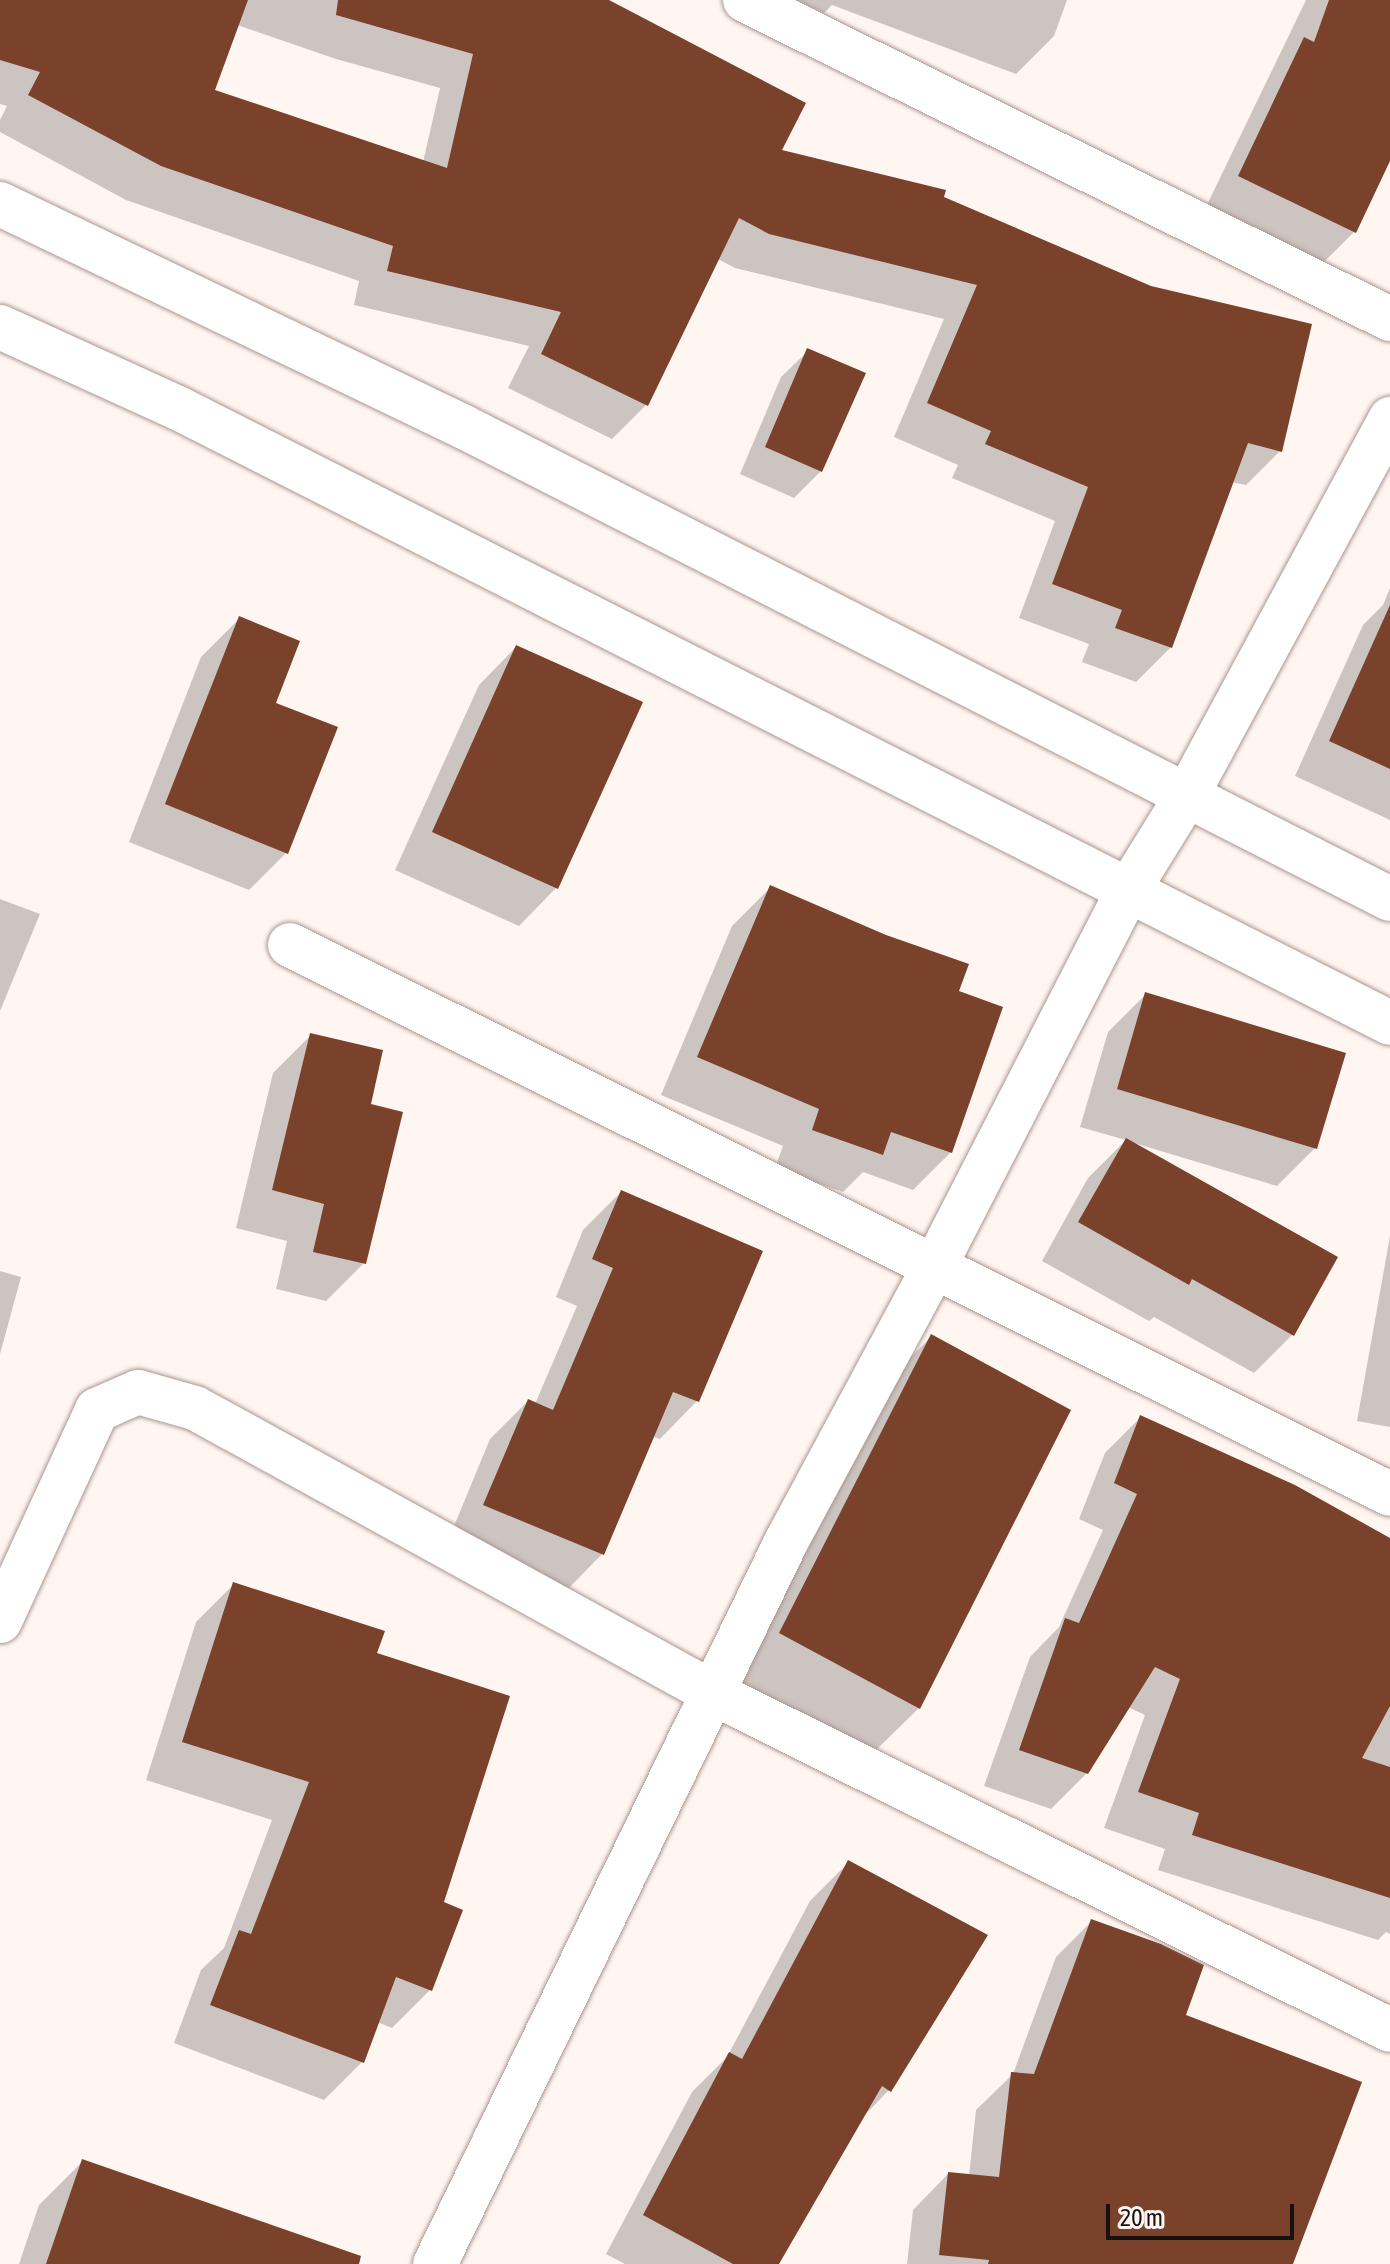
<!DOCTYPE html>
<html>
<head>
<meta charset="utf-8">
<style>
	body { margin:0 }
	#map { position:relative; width:1390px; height:2264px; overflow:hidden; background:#fff6f2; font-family:"Asap Condensed",sans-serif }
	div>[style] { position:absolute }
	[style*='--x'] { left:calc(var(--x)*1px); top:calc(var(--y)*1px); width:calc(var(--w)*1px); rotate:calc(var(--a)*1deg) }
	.shadow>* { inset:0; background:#0003 }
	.building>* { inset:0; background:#7a412b }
	.roads { filter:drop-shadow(0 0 2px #aa968f) drop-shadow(0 0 2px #aa968f) }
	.street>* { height:44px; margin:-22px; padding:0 22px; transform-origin:22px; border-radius:22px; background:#fff }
	.secondary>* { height:44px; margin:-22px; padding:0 22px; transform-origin:22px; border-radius:22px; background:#fff }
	span { translate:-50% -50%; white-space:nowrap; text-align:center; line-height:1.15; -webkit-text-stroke:8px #fff6f2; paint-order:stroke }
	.scale { position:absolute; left:1106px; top:2204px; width:188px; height:36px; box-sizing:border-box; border:4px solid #18110e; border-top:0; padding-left:10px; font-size:24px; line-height:28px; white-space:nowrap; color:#18110e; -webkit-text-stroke:6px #fff6f2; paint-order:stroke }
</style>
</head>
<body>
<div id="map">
	<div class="shadow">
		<i style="clip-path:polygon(evenodd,0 0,605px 0,779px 151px,942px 198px,1280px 451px,1246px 485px,1231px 482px,1171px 647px,1136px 682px,1082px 662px,1089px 644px,1019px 618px,1055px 521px,952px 478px,958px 465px,894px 437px,944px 319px,735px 268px,718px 259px,646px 405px,612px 439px,508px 388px,529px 346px,354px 305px,359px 281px,126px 200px,0 132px,0 120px,7px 106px,0 104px,0 0,237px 25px,336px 59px,440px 88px,423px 162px,213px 91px,237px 25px)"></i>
		<i style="clip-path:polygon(796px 0,1067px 0,1054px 36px,1016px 74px,832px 5px,824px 13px)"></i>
		<i style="clip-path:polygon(1306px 0,1390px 0,1390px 157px,1354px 232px,1319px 267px,1204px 211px)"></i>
		<i style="clip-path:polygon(808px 351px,821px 471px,794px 498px,740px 474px,781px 377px)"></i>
		<i style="clip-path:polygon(1390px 588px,1390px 820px,1295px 776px,1363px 625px,1383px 605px)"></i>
		<i style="clip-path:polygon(239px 619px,273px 704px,287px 852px,249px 890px,129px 842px,201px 657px)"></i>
		<i style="clip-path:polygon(516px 647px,556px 888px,519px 926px,395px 870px,479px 685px)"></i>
		<i style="clip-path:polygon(770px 888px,957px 993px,951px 1152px,913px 1190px,863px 1172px,843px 1192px,775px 1168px,783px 1146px,661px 1095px,732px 926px)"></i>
		<i style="clip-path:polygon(0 899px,40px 914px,0 1011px)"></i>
		<i style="clip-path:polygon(1146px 994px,1315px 1148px,1277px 1186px,1134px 1143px,1292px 1335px,1254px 1373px,1154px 1317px,1149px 1321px,1042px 1261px,1088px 1178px,1126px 1140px,1080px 1127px,1108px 1032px)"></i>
		<i style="clip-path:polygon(311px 1035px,368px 1106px,364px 1263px,326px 1301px,276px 1289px,287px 1241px,236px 1228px,273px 1073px)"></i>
		<i style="clip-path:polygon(621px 1192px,697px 1401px,660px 1439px,652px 1436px,602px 1554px,565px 1592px,447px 1543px,490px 1439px,528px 1401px,535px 1404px,577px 1306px,556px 1297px,583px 1230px)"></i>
		<i style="clip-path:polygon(1390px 1236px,1390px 1427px,1357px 1421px)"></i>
		<i style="clip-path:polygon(0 1271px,21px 1277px,0 1354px)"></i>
		<i style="clip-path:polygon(932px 1336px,919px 1708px,872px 1754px,734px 1680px,885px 1383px)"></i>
		<i style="clip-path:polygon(1141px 1417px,1390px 1540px,1390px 1934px,1386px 1932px,1378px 1940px,1158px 1870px,1165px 1849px,1104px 1828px,1145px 1715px,1128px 1707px,1087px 1773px,1051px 1809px,984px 1786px,1030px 1657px,1059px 1627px,1103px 1530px,1079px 1519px,1105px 1453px)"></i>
		<i style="clip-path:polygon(234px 1584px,441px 1903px,460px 1911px,430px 1990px,392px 2028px,377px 2022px,362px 2062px,324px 2100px,174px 2043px,201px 1970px,224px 1948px,272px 1820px,146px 1780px,196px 1622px)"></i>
		<i style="clip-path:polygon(848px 1863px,889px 2090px,861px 2119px,777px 2264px,625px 2264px,606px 2254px,692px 2092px,727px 2057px,810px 1901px)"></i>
		<i style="clip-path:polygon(1092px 1921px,1184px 2016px,1291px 2264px,907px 2264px,913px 2210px,948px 2174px,969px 2176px,976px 2110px,1013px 2074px,1056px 1957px)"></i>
		<i style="clip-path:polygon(82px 2162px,325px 2264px,19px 2264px,39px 2205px)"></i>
	</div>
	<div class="building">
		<i style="clip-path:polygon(0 0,248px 0,215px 90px,447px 168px,473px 54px,336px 15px,338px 0,609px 0,806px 103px,782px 150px,946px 190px,944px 197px,1151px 286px,1312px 324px,1282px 452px,1248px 443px,1172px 648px,1115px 628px,1122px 610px,1052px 584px,1088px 487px,985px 444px,991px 431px,927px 403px,977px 285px,769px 234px,739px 218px,648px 406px,541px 354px,561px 312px,387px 271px,393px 246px,161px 166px,28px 95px,40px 72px,0 60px)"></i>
		<i style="clip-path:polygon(1329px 0,1390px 0,1390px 161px,1356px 233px,1238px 176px,1304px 37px,1314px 42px)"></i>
		<i style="clip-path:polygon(807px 348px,866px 373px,822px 472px,765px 447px)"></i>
		<i style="clip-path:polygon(1390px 605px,1390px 769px,1329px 741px)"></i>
		<i style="clip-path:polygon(239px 616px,300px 641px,276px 703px,338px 727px,288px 854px,165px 804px)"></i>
		<i style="clip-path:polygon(516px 645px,643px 702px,558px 889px,432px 832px)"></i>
		<i style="clip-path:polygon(770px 885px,886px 935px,969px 964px,959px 991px,1003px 1007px,952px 1153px,891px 1132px,883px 1155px,812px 1130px,819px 1109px,697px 1057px)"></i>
		<i style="clip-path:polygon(1145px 992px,1346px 1053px,1317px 1149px,1117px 1089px)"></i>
		<i style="clip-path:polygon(310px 1033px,383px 1050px,371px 1104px,403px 1112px,366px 1264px,313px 1252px,324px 1204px,272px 1190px)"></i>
		<i style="clip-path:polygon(1126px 1138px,1338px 1257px,1294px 1336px,1192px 1279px,1189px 1285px,1078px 1222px)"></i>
		<i style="clip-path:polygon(621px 1190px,763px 1251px,699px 1402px,673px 1392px,604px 1555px,483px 1505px,528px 1399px,553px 1410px,613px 1268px,592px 1259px)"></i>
		<i style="clip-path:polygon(931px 1334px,1071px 1410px,920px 1709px,779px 1633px)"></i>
		<i style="clip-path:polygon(1140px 1415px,1295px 1485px,1390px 1538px,1390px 1706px,1362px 1758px,1390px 1767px,1390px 1898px,1192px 1835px,1199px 1813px,1138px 1792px,1180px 1679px,1155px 1667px,1088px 1774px,1019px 1750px,1065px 1618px,1079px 1623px,1137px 1494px,1114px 1483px)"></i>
		<i style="clip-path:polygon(233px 1582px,385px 1631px,377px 1653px,510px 1696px,444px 1902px,463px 1910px,432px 1991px,396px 1977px,364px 2063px,210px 2005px,239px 1930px,251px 1934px,309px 1782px,182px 1742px)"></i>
		<i style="clip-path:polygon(848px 1860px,988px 1935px,891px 2092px,882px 2086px,779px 2264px,733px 2264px,643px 2215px,729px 2052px,742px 2059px)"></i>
		<i style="clip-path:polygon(1091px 1919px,1161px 1944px,1204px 1965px,1186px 2015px,1362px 2082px,1293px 2264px,988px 2264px,989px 2260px,939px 2255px,948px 2172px,999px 2177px,1011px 2072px,1034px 2074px)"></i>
		<i style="clip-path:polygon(82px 2159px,361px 2256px,359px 2264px,46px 2264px)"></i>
	</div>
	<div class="roads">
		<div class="street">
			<i style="--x:745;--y:0;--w:720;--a:26.32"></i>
			<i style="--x:290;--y:945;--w:1229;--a:26.52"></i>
			<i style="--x:0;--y:1621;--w:232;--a:-65.3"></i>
			<i style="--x:97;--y:1410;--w:45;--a:-23.7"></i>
			<i style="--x:138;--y:1392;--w:59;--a:15.7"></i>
			<i style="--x:195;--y:1408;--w:591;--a:28.82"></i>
			<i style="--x:713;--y:1693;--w:756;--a:26.46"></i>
			<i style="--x:435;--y:2264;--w:803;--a:-64.07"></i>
			<i style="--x:786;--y:1542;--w:316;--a:-61.7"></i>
			<i style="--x:936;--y:1264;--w:422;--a:-62.8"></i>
			<i style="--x:1129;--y:889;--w:108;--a:-58.2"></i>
			<i style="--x:1186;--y:797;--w:430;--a:-61.6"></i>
		</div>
		<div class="secondary">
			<i style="--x:0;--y:204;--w:515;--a:25.67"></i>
			<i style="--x:464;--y:427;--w:1039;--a:27.01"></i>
			<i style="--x:0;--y:327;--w:196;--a:24.5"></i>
			<i style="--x:178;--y:408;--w:1359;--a:26.9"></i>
		</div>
	</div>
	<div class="scale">20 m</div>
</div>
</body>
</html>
